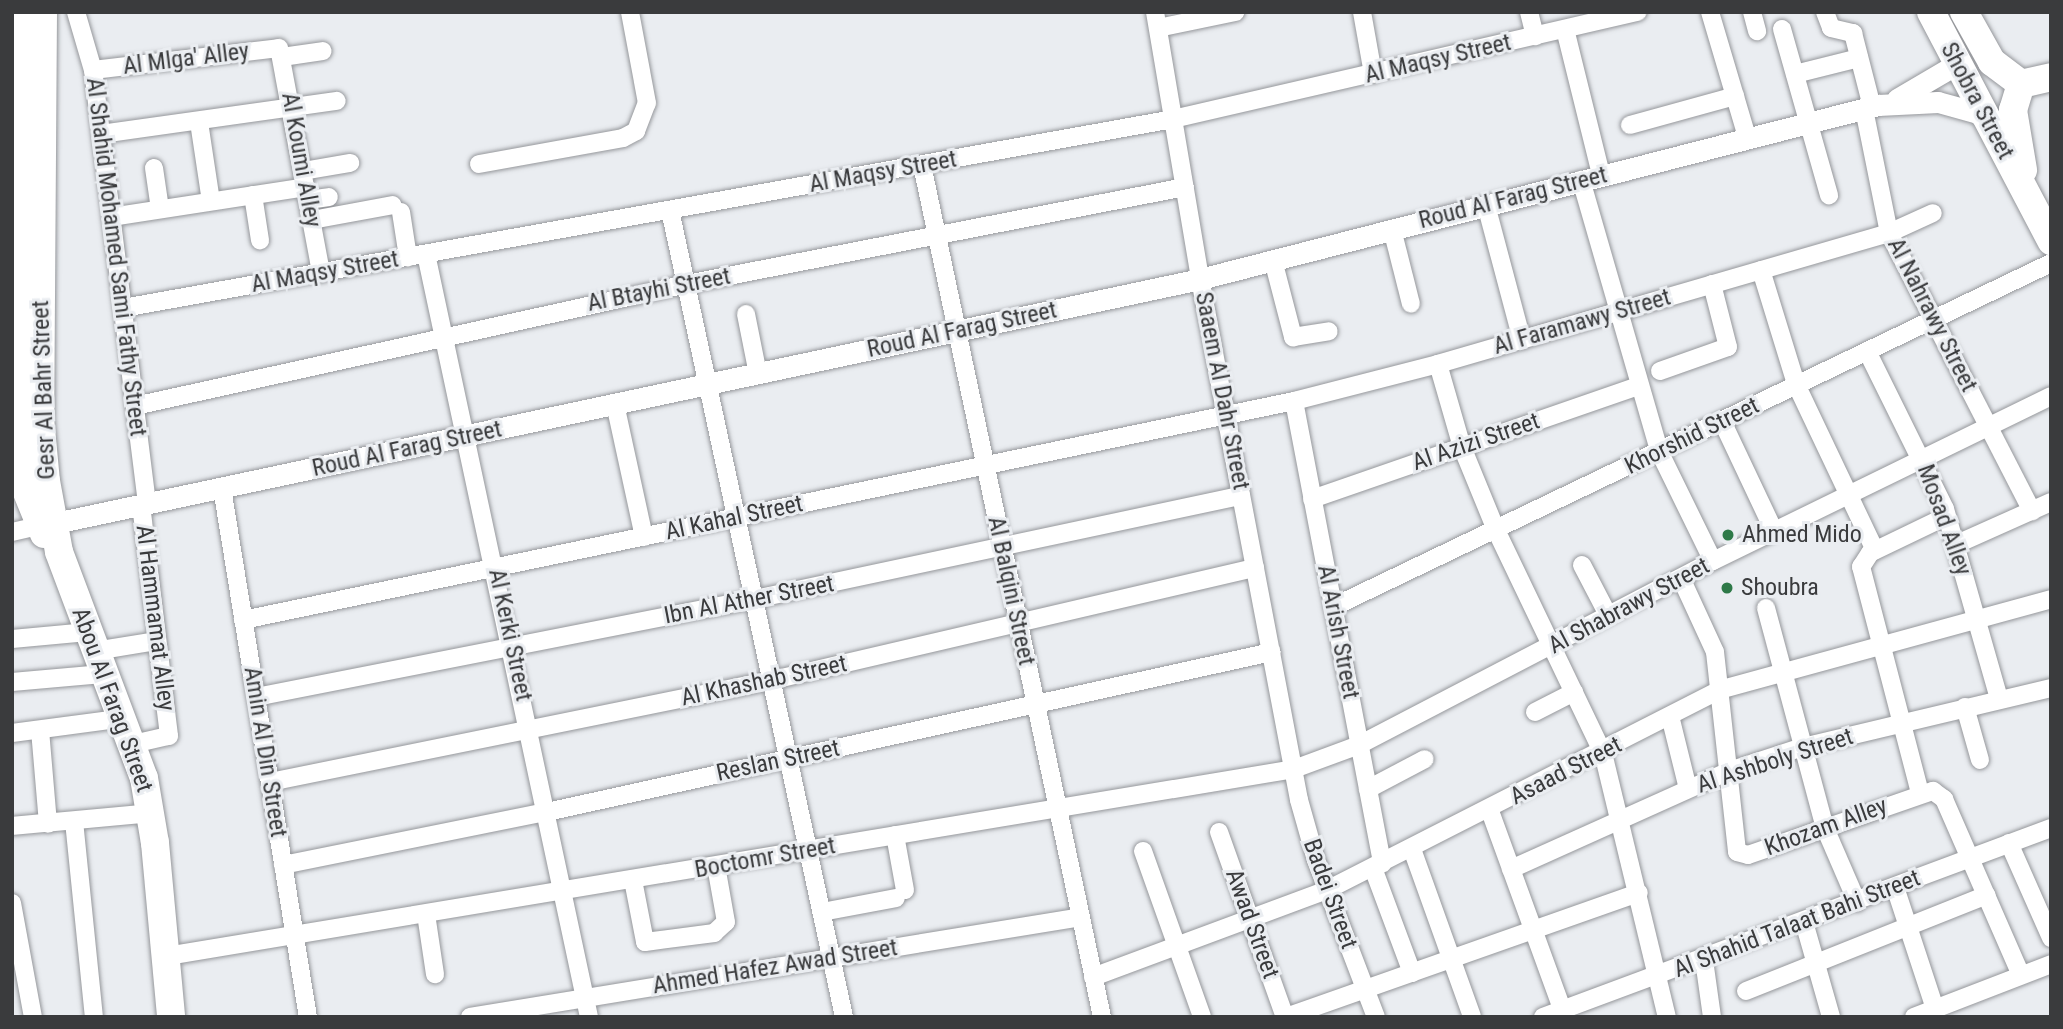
<!DOCTYPE html>
<html>
<head>
<meta charset="utf-8">
<style>
	body { margin:0 }
	#map { position:relative; width:2063px; height:1029px; overflow:hidden; background:#eaedf1; font-family:"Roboto Condensed",sans-serif }
	div>[style] { position:absolute }
	[style*='--x'] { left:calc(var(--x)*1px); top:calc(var(--y)*1px); width:calc(var(--w)*1px); rotate:calc(var(--a)*1deg) }
	.roads { filter:drop-shadow(0 0 2px #95979b) drop-shadow(0 0 2px #95979b) }
	.minor>* { height:18px; margin:-9px; padding:0 9px; transform-origin:9px; border-radius:9px; background:#fff }
	.tertiary>* { height:21px; margin:-10.5px; padding:0 10.5px; transform-origin:10.5px; border-radius:10.5px; background:#fff }
	.primary>* { height:28px; margin:-14px; padding:0 14px; transform-origin:14px; border-radius:14px; background:#fff }
	.dots>* { width:19px; height:19px; translate:-50% -50%; box-sizing:border-box; border:4px solid #eaedf1; border-radius:50% }
	span { translate:-50% -50%; white-space:nowrap; text-align:center; line-height:1.15; -webkit-text-stroke:6px #eaedf1; paint-order:stroke }
	.street-label { font-size:24px; color:#3a3b3d }
	.poi-label { font-size:24px; color:#3a3b3d }
	.left { translate:0 -50%; text-align:left }
	.frame { position:absolute; inset:0; border:14px solid #3a3b3d; pointer-events:none }
</style>
</head>
<body>
<div id="map">
	<div class="roads">
		<div class="minor">
			<i style="--x:76;--y:12;--w:60;--a:73.7"></i>
			<i style="--x:93;--y:70;--w:437;--a:82.9"></i>
			<i style="--x:1155;--y:12;--w:271;--a:80.4"></i>
			<i style="--x:1200;--y:279;--w:530;--a:79.24"></i>
			<i style="--x:1299;--y:800;--w:62;--a:74.2"></i>
			<i style="--x:1316;--y:860;--w:168;--a:69.1"></i>
			<i style="--x:1362;--y:12;--w:63;--a:79.9"></i>
			<i style="--x:1529;--y:12;--w:25;--a:76"></i>
			<i style="--x:1710;--y:12;--w:130;--a:73.5"></i>
			<i style="--x:1752;--y:12;--w:20;--a:75"></i>
			<i style="--x:1825;--y:12;--w:17;--a:69"></i>
			<i style="--x:1831;--y:28;--w:23;--a:13"></i>
			<i style="--x:1853;--y:33;--w:76;--a:75.6"></i>
			<i style="--x:1158;--y:28;--w:79;--a:-11.7"></i>
			<i style="--x:1565;--y:29;--w:150;--a:76.1"></i>
			<i style="--x:1782;--y:29;--w:173;--a:74.2"></i>
			<i style="--x:282;--y:57;--w:41;--a:-8.3"></i>
			<i style="--x:93;--y:70;--w:187;--a:-6.7"></i>
			<i style="--x:279;--y:48;--w:229;--a:79.4"></i>
			<i style="--x:1795;--y:74;--w:66;--a:-14"></i>
			<i style="--x:1864;--y:109;--w:126;--a:78.6"></i>
			<i style="--x:1889;--y:233;--w:313;--a:62.8"></i>
			<i style="--x:199;--y:122;--w:80;--a:81.4"></i>
			<i style="--x:1630;--y:125;--w:109;--a:-15.4"></i>
			<i style="--x:101;--y:134;--w:238;--a:-8"></i>
			<i style="--x:479;--y:164;--w:146;--a:-10.2"></i>
			<i style="--x:623;--y:138;--w:15;--a:-28"></i>
			<i style="--x:636;--y:131;--w:30;--a:-69"></i>
			<i style="--x:647;--y:103;--w:93;--a:-100.6"></i>
			<i style="--x:922;--y:165;--w:871;--a:78.07"></i>
			<i style="--x:154;--y:168;--w:41;--a:81.7"></i>
			<i style="--x:303;--y:171;--w:48;--a:-9.7"></i>
			<i style="--x:1581;--y:180;--w:284;--a:73.9"></i>
			<i style="--x:1660;--y:453;--w:120;--a:63.9"></i>
			<i style="--x:253;--y:195;--w:46;--a:81.2"></i>
			<i style="--x:308;--y:200;--w:21;--a:-8"></i>
			<i style="--x:1486;--y:205;--w:140;--a:75.1"></i>
			<i style="--x:670;--y:210;--w:826;--a:77.83"></i>
			<i style="--x:401;--y:212;--w:46;--a:81.2"></i>
			<i style="--x:111;--y:217;--w:197;--a:-8.7"></i>
			<i style="--x:312;--y:220;--w:82;--a:-10.5"></i>
			<i style="--x:1392;--y:229;--w:77;--a:75.8"></i>
			<i style="--x:426;--y:254;--w:780;--a:77.94"></i>
			<i style="--x:1273;--y:260;--w:80;--a:75.4"></i>
			<i style="--x:1293;--y:337;--w:36;--a:-9"></i>
			<i style="--x:1761;--y:270;--w:119;--a:72.9"></i>
			<i style="--x:1796;--y:384;--w:184;--a:64.6"></i>
			<i style="--x:123;--y:308;--w:1067;--a:-10.2"></i>
			<i style="--x:1173;--y:119;--w:477;--a:-13"></i>
			<i style="--x:746;--y:314;--w:61;--a:78.7"></i>
			<i style="--x:1867;--y:351;--w:176;--a:63.7"></i>
			<i style="--x:1945;--y:509;--w:198;--a:74.1"></i>
			<i style="--x:1438;--y:364;--w:86;--a:73.9"></i>
			<i style="--x:1462;--y:447;--w:90;--a:67.7"></i>
			<i style="--x:1496;--y:530;--w:247;--a:64.4"></i>
			<i style="--x:1603;--y:753;--w:272;--a:76.4"></i>
			<i style="--x:1660;--y:371;--w:72;--a:-19.4"></i>
			<i style="--x:1728;--y:347;--w:65;--a:-104.3"></i>
			<i style="--x:1294;--y:401;--w:471;--a:79.2"></i>
			<i style="--x:615;--y:404;--w:136;--a:77.7"></i>
			<i style="--x:135;--y:406;--w:565;--a:-12.46"></i>
			<i style="--x:687;--y:284;--w:507;--a:-11.02"></i>
			<i style="--x:1722;--y:421;--w:122;--a:64.7"></i>
			<i style="--x:222;--y:488;--w:536;--a:80.77"></i>
			<i style="--x:1312;--y:499;--w:346;--a:-19.1"></i>
			<i style="--x:12;--y:532;--w:28;--a:-13"></i>
			<i style="--x:1957;--y:544;--w:103;--a:-24.1"></i>
			<i style="--x:1582;--y:565;--w:56;--a:62.5"></i>
			<i style="--x:1681;--y:578;--w:81;--a:65.3"></i>
			<i style="--x:1715;--y:652;--w:201;--a:83.7"></i>
			<i style="--x:1737;--y:852;--w:11;--a:15"></i>
			<i style="--x:1748;--y:855;--w:196;--a:-19.1"></i>
			<i style="--x:1933;--y:791;--w:14;--a:36"></i>
			<i style="--x:1944;--y:799;--w:192;--a:66.4"></i>
			<i style="--x:1333;--y:607;--w:796;--a:-25.6"></i>
			<i style="--x:1766;--y:608;--w:228;--a:75"></i>
			<i style="--x:1825;--y:828;--w:81;--a:66.6"></i>
			<i style="--x:243;--y:620;--w:1074;--a:-11.77"></i>
			<i style="--x:1294;--y:401;--w:149;--a:-14.4"></i>
			<i style="--x:1438;--y:364;--w:470;--a:-16.2"></i>
			<i style="--x:1889;--y:233;--w:48;--a:-24.4"></i>
			<i style="--x:12;--y:639;--w:76;--a:-5.3"></i>
			<i style="--x:95;--y:651;--w:63;--a:-9.2"></i>
			<i style="--x:12;--y:682;--w:91;--a:-5"></i>
			<i style="--x:256;--y:697;--w:509;--a:-11.11"></i>
			<i style="--x:755;--y:599;--w:497;--a:-12"></i>
			<i style="--x:1965;--y:707;--w:55;--a:74.2"></i>
			<i style="--x:1535;--y:712;--w:44;--a:-27.1"></i>
			<i style="--x:1670;--y:716;--w:75;--a:76.1"></i>
			<i style="--x:40;--y:730;--w:94;--a:85.1"></i>
			<i style="--x:12;--y:733;--w:113;--a:-7.6"></i>
			<i style="--x:133;--y:744;--w:37;--a:-13"></i>
			<i style="--x:169;--y:736;--w:233;--a:-96.9"></i>
			<i style="--x:270;--y:782;--w:513;--a:-11.46"></i>
			<i style="--x:773;--y:680;--w:495;--a:-13.1"></i>
			<i style="--x:1368;--y:789;--w:64;--a:-27.8"></i>
			<i style="--x:1920;--y:793;--w:234;--a:-104.6"></i>
			<i style="--x:1861;--y:567;--w:17;--a:-57"></i>
			<i style="--x:1870;--y:553;--w:85;--a:-25.7"></i>
			<i style="--x:1490;--y:811;--w:219;--a:70"></i>
			<i style="--x:74;--y:821;--w:197;--a:84.2"></i>
			<i style="--x:12;--y:826;--w:140;--a:-5.3"></i>
			<i style="--x:1219;--y:832;--w:196;--a:70.4"></i>
			<i style="--x:895;--y:835;--w:56;--a:79.7"></i>
			<i style="--x:2009;--y:843;--w:104;--a:66.1"></i>
			<i style="--x:1412;--y:849;--w:178;--a:70.3"></i>
			<i style="--x:1143;--y:851;--w:176;--a:70.4"></i>
			<i style="--x:283;--y:865;--w:269;--a:-11.4"></i>
			<i style="--x:547;--y:812;--w:742;--a:-12.45"></i>
			<i style="--x:1373;--y:868;--w:112;--a:69.6"></i>
			<i style="--x:1511;--y:869;--w:239;--a:-24.2"></i>
			<i style="--x:1729;--y:771;--w:78;--a:-18"></i>
			<i style="--x:1803;--y:747;--w:255;--a:-13.4"></i>
			<i style="--x:633;--y:880;--w:63;--a:79"></i>
			<i style="--x:645;--y:942;--w:70;--a:-7.4"></i>
			<i style="--x:714;--y:933;--w:16;--a:-43"></i>
			<i style="--x:726;--y:922;--w:57;--a:-100.1"></i>
			<i style="--x:1895;--y:887;--w:128;--a:71.8"></i>
			<i style="--x:12;--y:903;--w:116;--a:79.6"></i>
			<i style="--x:822;--y:912;--w:75;--a:-10.7"></i>
			<i style="--x:426;--y:914;--w:61;--a:81.5"></i>
			<i style="--x:1804;--y:922;--w:99;--a:74.1"></i>
			<i style="--x:167;--y:956;--w:1142;--a:-9.42"></i>
			<i style="--x:1294;--y:769;--w:69;--a:-20.3"></i>
			<i style="--x:1359;--y:745;--w:399;--a:-27.5"></i>
			<i style="--x:1713;--y:561;--w:376;--a:-26"></i>
			<i style="--x:1704;--y:960;--w:58;--a:82"></i>
			<i style="--x:1093;--y:977;--w:250;--a:-20.4"></i>
			<i style="--x:1327;--y:890;--w:440;--a:-27"></i>
			<i style="--x:1719;--y:690;--w:344;--a:-15.3"></i>
			<i style="--x:1746;--y:991;--w:259;--a:-21.7"></i>
			<i style="--x:470;--y:1017;--w:619;--a:-9.29"></i>
			<i style="--x:1286;--y:1017;--w:374;--a:-19.4"></i>
			<i style="--x:1543;--y:1017;--w:542;--a:-20.41"></i>
			<i style="--x:1914;--y:1017;--w:147;--a:-21.1"></i>
		</div>
		<div class="tertiary">
			<i style="--x:1897;--y:99;--w:69;--a:-30.3"></i>
			<i style="--x:41;--y:526;--w:1185;--a:-12.03"></i>
			<i style="--x:1200;--y:279;--w:700;--a:-14.39"></i>
			<i style="--x:1878;--y:105;--w:60;--a:-2.9"></i>
			<i style="--x:1938;--y:102;--w:41;--a:15.4"></i>
			<i style="--x:1978;--y:113;--w:13;--a:45"></i>
		</div>
		<div class="primary">
			<i style="--x:21;--y:12;--w:411;--a:90.8"></i>
			<i style="--x:15;--y:423;--w:63;--a:81.7"></i>
			<i style="--x:24;--y:485;--w:53;--a:67.8"></i>
			<i style="--x:43;--y:12;--w:406;--a:90.4"></i>
			<i style="--x:40;--y:418;--w:63;--a:84.6"></i>
			<i style="--x:46;--y:481;--w:72;--a:79.6"></i>
			<i style="--x:59;--y:552;--w:241;--a:69.4"></i>
			<i style="--x:144;--y:778;--w:66;--a:80.4"></i>
			<i style="--x:155;--y:843;--w:175;--a:84.7"></i>
			<i style="--x:1931;--y:12;--w:259;--a:62.3"></i>
			<i style="--x:1964;--y:12;--w:57;--a:60.8"></i>
			<i style="--x:1992;--y:62;--w:36;--a:37"></i>
			<i style="--x:2021;--y:84;--w:27;--a:107"></i>
			<i style="--x:2013;--y:110;--w:61;--a:80.5"></i>
			<i style="--x:2021;--y:84;--w:31;--a:-13"></i>
		</div>
	</div>
	<div class="dots">
		<i style="left:1728px;top:535px;background:#2e7948"></i>
		<i style="left:1727px;top:588px;background:#2e7948"></i>
	</div>
	<div class="street-label">
		<span style="left:186px;top:59px;rotate:-7deg">Al Mlga' Alley</span>
		<span style="left:1438px;top:59px;rotate:-13deg">Al Maqsy Street</span>
		<span style="left:1977px;top:101px;rotate:62deg">Shobra Street</span>
		<span style="left:301px;top:160px;rotate:80deg">Al Koumi Alley</span>
		<span style="left:883px;top:172px;rotate:-10deg">Al Maqsy Street</span>
		<span style="left:1513px;top:198px;rotate:-14deg">Roud Al Farag Street</span>
		<span style="left:116px;top:257px;rotate:83deg">Al Shahid Mohamed Sami Fathy Street</span>
		<span style="left:325px;top:272px;rotate:-10deg">Al Maqsy Street</span>
		<span style="left:659px;top:290px;rotate:-11deg">Al Btayhi Street</span>
		<span style="left:1932px;top:315px;rotate:63deg">Al Nahrawy Street</span>
		<span style="left:1582px;top:322px;rotate:-16deg">Al Faramawy Street</span>
		<span style="left:962px;top:330px;rotate:-12deg">Roud Al Farag Street</span>
		<span style="left:44px;top:390px;rotate:-92deg">Gesr Al Bahr Street</span>
		<span style="left:1222px;top:391px;rotate:79deg">Saaem Al Dahr Street</span>
		<span style="left:1692px;top:436px;rotate:-26deg">Khorshid Street</span>
		<span style="left:1476px;top:442px;rotate:-19deg">Al Azizi Street</span>
		<span style="left:407px;top:449px;rotate:-12deg">Roud Al Farag Street</span>
		<span style="left:734px;top:518px;rotate:-12deg">Al Kahal Street</span>
		<span style="left:1944px;top:520px;rotate:70deg">Mosad Alley</span>
		<span style="left:1011px;top:591px;rotate:78deg">Al Balqini Street</span>
		<span style="left:749px;top:600px;rotate:-11deg">Ibn Al Ather Street</span>
		<span style="left:1629px;top:606px;rotate:-28deg">Al Shabrawy Street</span>
		<span style="left:155px;top:618px;rotate:83deg">Al Hammamat Alley</span>
		<span style="left:1338px;top:632px;rotate:79deg">Al Arish Street</span>
		<span style="left:510px;top:635px;rotate:78deg">Al Kerki Street</span>
		<span style="left:764px;top:681px;rotate:-12deg">Al Khashab Street</span>
		<span style="left:112px;top:700px;rotate:70deg">Abou Al Farag Street</span>
		<span style="left:265px;top:752px;rotate:81deg">Amin Al Din Street</span>
		<span style="left:778px;top:761px;rotate:-12deg">Reslan Street</span>
		<span style="left:1775px;top:761px;rotate:-18deg">Al Ashboly Street</span>
		<span style="left:1566px;top:771px;rotate:-27deg">Asaad Street</span>
		<span style="left:1826px;top:827px;rotate:-20deg">Khozam Alley</span>
		<span style="left:765px;top:858px;rotate:-10deg">Boctomr Street</span>
		<span style="left:1330px;top:894px;rotate:70deg">Badei Street</span>
		<span style="left:1252px;top:924px;rotate:70deg">Awad Street</span>
		<span style="left:1797px;top:924px;rotate:-21deg">Al Shahid Talaat Bahi Street</span>
		<span style="left:775px;top:967px;rotate:-9deg">Ahmed Hafez Awad Street</span>
	</div>
	<div class="poi-label">
		<span class="left" style="left:1742px;top:535px">Ahmed Mido</span>
		<span class="left" style="left:1741px;top:588px">Shoubra</span>
	</div>
	<div class="frame"></div>
</div>
</body>
</html>
